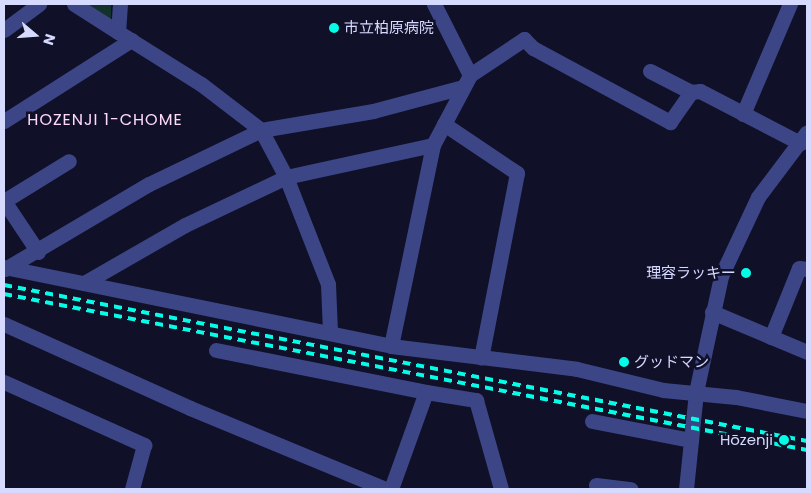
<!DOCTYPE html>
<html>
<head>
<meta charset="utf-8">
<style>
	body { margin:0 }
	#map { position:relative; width:811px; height:493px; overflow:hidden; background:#101028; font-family:Poppins,"Noto Sans JP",sans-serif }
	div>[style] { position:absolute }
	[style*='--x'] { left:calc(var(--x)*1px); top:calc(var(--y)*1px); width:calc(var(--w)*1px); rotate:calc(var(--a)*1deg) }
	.green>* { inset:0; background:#13322b }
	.minor>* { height:15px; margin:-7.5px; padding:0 7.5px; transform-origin:7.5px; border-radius:7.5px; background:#3c4686 }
	.rail>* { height:4px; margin-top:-2px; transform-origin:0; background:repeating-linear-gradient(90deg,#05fde8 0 8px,transparent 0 14px) }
	.dots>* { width:14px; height:14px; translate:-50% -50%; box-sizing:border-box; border:2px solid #101028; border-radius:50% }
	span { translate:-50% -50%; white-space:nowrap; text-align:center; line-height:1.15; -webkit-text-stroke:5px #101028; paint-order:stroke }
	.poi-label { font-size:15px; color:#d7daff }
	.left { translate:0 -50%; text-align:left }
	.right { translate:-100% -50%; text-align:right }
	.neighbourhood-label { font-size:16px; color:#ffd9f8; letter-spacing:1px }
	.frame { position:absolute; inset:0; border:5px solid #d7daff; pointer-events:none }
	.north { position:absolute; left:10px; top:10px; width:50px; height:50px; -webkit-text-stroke:4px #101028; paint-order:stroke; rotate:108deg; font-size:14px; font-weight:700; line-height:20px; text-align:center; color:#d7daff }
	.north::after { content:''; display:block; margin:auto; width:18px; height:22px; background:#d7daff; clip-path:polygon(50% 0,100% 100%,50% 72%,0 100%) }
</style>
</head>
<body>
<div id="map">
	<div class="green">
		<i style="clip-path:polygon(83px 4px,111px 4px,111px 22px)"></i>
	</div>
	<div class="minor">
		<i style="--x:74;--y:4;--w:52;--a:32.5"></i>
		<i style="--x:120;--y:4;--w:28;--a:94"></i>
		<i style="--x:118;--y:32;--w:98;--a:32.1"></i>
		<i style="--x:201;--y:84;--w:76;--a:37.5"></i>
		<i style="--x:261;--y:130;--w:53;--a:62"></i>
		<i style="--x:286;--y:177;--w:115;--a:68.6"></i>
		<i style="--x:328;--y:284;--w:48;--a:87.6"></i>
		<i style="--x:4;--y:30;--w:44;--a:-36.6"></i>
		<i style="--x:650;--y:71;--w:46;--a:27.1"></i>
		<i style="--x:470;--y:75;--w:65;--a:-33.7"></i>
		<i style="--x:524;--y:39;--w:13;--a:45"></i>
		<i style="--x:533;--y:48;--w:156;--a:28.4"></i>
		<i style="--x:670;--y:122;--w:37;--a:-55"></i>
		<i style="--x:691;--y:92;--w:9;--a:-6"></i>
		<i style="--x:700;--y:91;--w:113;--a:27.5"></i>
		<i style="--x:743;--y:114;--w:120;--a:-66.9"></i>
		<i style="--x:4;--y:121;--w:151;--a:-32.5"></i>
		<i style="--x:444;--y:124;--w:88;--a:33.9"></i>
		<i style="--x:517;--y:173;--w:188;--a:101"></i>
		<i style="--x:38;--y:252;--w:61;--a:-123.7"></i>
		<i style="--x:4;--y:201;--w:76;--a:-31.6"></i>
		<i style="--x:4;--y:267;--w:395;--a:11.5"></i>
		<i style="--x:391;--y:346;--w:187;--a:7"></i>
		<i style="--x:577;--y:369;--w:89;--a:13.7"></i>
		<i style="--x:663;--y:390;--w:73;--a:5.5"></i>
		<i style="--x:736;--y:397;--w:72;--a:11.2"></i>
		<i style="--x:5;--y:269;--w:167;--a:-30.6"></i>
		<i style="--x:149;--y:184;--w:124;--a:-25.7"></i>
		<i style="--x:261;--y:130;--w:114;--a:-9.6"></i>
		<i style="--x:373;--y:111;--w:93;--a:-14.9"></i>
		<i style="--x:84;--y:283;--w:116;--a:-29.9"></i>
		<i style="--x:185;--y:225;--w:112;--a:-25.4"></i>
		<i style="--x:286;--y:177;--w:150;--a:-12.3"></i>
		<i style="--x:712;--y:312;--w:103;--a:22.8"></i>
		<i style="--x:4;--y:324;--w:204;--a:24.3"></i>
		<i style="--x:190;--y:408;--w:212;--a:22.5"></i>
		<i style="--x:771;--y:337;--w:74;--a:-67.9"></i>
		<i style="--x:799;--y:268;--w:8;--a:7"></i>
		<i style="--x:391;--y:346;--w:205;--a:-78.2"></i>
		<i style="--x:433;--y:145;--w:79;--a:-62.1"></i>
		<i style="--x:470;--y:75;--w:80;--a:-116.9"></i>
		<i style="--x:216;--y:350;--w:214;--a:11.3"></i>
		<i style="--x:4;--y:382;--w:154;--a:24.2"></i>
		<i style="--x:144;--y:445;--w:46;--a:105.3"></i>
		<i style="--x:592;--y:421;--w:101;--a:10.9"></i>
		<i style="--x:596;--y:485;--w:35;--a:7"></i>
		<i style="--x:391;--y:489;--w:103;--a:-70.2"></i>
		<i style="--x:426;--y:392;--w:51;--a:9.1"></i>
		<i style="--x:476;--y:400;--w:92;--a:74.3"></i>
		<i style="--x:686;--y:489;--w:98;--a:-84.1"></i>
		<i style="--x:696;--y:392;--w:119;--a:-77.8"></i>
		<i style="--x:721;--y:276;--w:87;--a:-64.9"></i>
		<i style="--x:758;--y:197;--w:81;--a:-53"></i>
	</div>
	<div class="rail">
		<i style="--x:4;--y:285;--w:818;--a:10.99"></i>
		<i style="--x:4;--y:294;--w:818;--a:10.99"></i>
	</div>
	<div class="dots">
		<i style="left:334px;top:28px;background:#05fde8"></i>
		<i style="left:746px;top:273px;background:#05fde8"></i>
		<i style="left:624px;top:362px;background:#05fde8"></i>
		<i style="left:784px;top:440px;background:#05fde8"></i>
	</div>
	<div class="poi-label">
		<span class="left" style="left:344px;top:28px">市立柏原病院</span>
		<span class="right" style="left:736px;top:273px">理容ラッキー</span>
		<span class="left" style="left:634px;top:362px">グッドマン</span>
		<span class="right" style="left:773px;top:440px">Hōzenji</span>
	</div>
	<div class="neighbourhood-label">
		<span style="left:105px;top:120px">HOZENJI 1-CHOME</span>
	</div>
	<div class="frame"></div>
	<div class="north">N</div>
</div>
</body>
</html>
